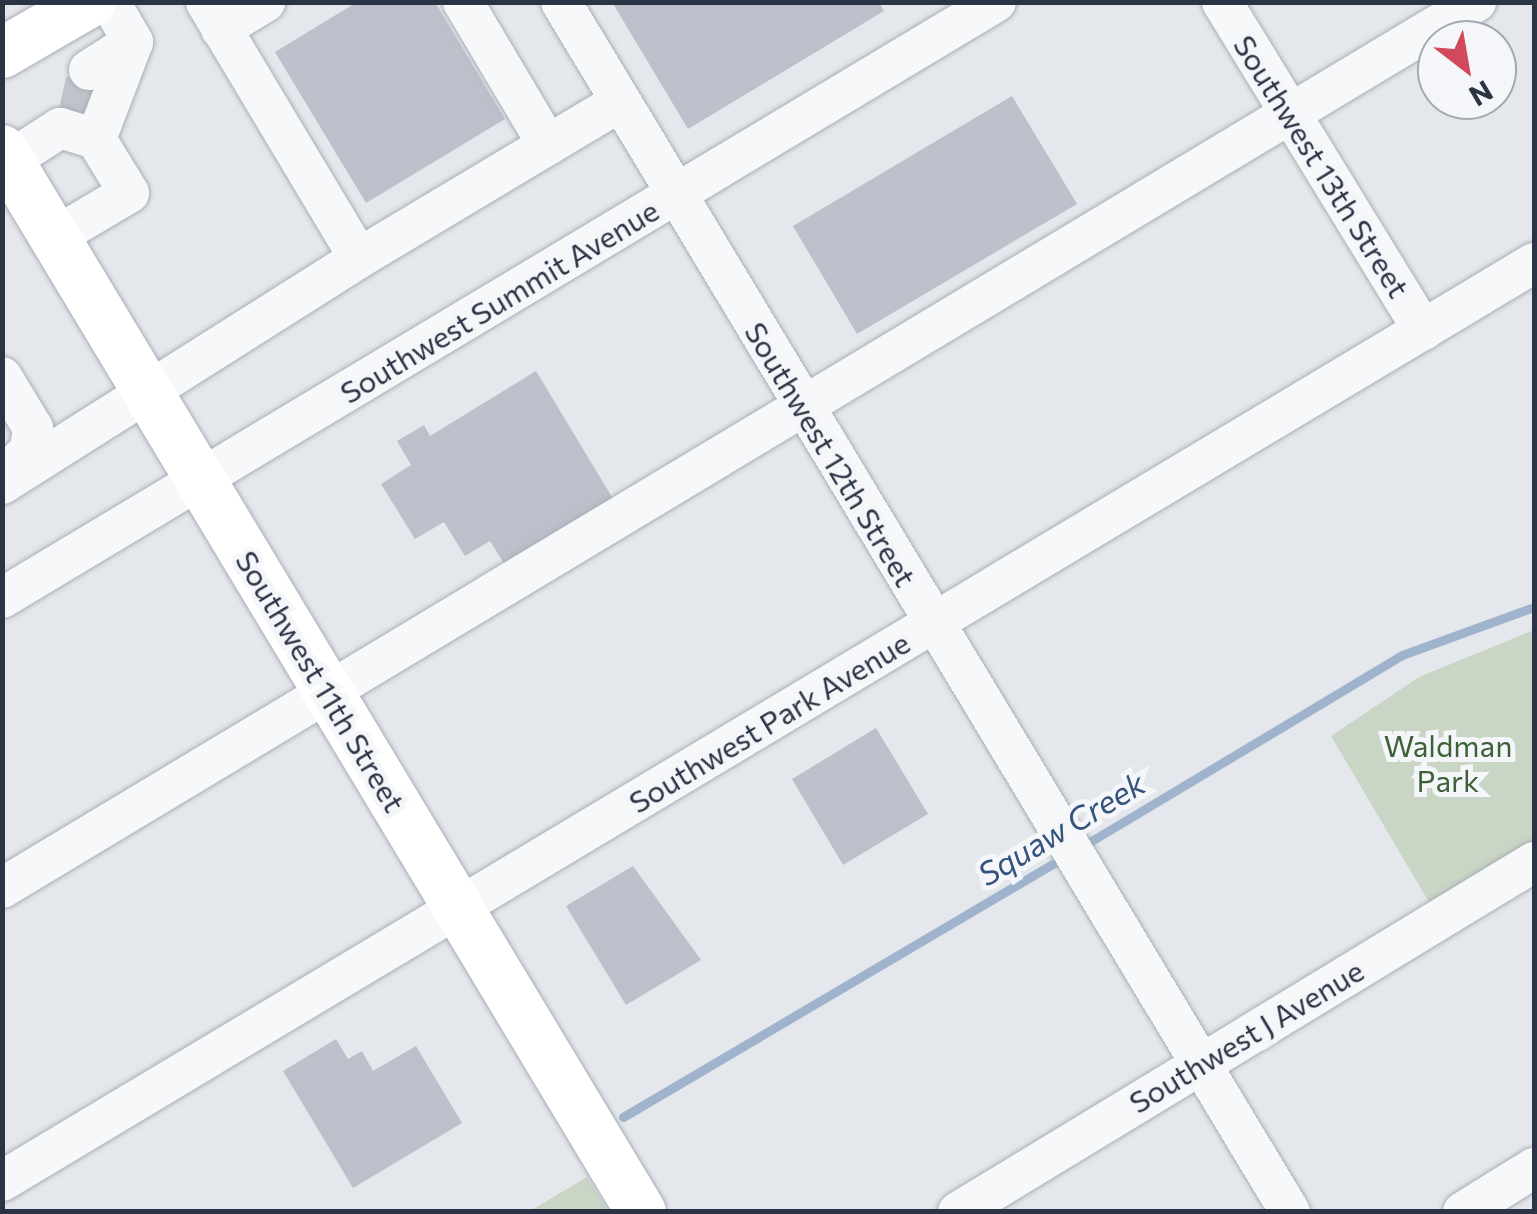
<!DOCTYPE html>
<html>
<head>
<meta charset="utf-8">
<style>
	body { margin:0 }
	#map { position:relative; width:1537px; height:1214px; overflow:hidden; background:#e4e7ec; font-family:Commissioner,sans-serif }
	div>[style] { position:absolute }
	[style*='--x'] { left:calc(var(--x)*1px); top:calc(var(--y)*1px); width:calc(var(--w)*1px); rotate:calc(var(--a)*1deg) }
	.green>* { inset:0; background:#c9d6c5 }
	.stream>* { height:9px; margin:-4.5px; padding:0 4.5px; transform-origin:4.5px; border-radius:4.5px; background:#9fb4cc }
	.building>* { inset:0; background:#bbc0ca }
	.minor-tunnel>* { height:40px; margin-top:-20px; transform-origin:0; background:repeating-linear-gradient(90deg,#bfc3cb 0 40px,transparent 0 60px) }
	.roads { filter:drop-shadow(0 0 2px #a9aeb7) drop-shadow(0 0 2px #a9aeb7) }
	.minor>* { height:40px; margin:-20px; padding:0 20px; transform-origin:20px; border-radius:20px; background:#f7f8fa }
	.major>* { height:50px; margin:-25px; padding:0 25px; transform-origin:25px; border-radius:25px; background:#fff }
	span { translate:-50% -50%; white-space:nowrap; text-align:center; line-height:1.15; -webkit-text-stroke:10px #f4f6f9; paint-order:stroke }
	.street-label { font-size:30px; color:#2b3445 }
	.park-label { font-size:30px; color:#3f6138 }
	.water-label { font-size:32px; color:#34527a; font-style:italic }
	.frame { position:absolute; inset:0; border:5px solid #2b3445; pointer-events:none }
	.north { position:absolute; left:1417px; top:20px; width:100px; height:100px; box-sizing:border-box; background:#f4f6f9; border:2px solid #a4a8b1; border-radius:50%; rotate:149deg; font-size:28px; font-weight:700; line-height:40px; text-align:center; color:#2b3445 }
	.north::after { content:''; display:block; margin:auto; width:35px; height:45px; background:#d1495b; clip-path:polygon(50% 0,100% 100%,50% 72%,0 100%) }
</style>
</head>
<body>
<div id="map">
	<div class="green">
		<i style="clip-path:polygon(1534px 630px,1534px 864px,1439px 919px,1331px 736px,1419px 677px)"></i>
		<i style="clip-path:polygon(587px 1177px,608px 1211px,530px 1211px)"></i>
	</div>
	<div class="stream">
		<i style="--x:1083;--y:846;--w:372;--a:-30.9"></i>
		<i style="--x:1402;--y:655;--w:140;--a:-20"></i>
		<i style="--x:623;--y:1117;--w:514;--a:-30.51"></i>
	</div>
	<div class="building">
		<i style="clip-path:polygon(357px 2px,435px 2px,505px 119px,366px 203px,275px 52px)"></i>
		<i style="clip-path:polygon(612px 2px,879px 2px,884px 11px,688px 129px)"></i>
		<i style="clip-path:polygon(1012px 96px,1077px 204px,857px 334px,793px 226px)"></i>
		<i style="clip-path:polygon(536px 371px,618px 507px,510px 573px,490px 541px,465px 556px,444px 522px,415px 539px,381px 484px,411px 465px,397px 441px,424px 425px,430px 436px)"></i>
		<i style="clip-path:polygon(876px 728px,928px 814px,843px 865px,792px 779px)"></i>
		<i style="clip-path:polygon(633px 866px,701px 960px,626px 1005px,566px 906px)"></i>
		<i style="clip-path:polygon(336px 1039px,348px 1059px,362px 1051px,373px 1071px,416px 1046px,462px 1123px,353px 1188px,283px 1071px)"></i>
	</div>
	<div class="minor-tunnel">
		<i style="--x:77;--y:120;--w:41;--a:-77.3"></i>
	</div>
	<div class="roads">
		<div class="minor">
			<i style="--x:463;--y:2;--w:166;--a:59.3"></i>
			<i style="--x:561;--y:2;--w:1413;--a:58.93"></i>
			<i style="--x:1222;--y:2;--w:385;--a:58.5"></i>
			<i style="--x:221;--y:29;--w:52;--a:-31.5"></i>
			<i style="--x:89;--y:70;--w:52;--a:-32.5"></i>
			<i style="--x:133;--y:42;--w:46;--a:-119.9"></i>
			<i style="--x:96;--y:139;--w:104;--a:-69.1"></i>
			<i style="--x:9;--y:161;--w:61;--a:-32.9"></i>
			<i style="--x:60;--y:128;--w:38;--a:17"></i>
			<i style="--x:96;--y:139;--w:63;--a:58.6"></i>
			<i style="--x:129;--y:193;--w:86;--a:149.3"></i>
			<i style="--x:359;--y:258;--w:304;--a:-30.9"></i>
			<i style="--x:2;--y:377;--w:60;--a:58.7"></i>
			<i style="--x:33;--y:428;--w:22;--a:98"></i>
			<i style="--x:30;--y:450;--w:34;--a:135"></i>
			<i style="--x:2;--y:484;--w:423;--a:-32.3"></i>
			<i style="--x:359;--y:258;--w:298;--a:-120.9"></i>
			<i style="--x:2;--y:598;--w:1159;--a:-30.95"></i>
			<i style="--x:2;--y:888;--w:1720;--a:-31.01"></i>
			<i style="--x:2;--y:1181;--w:1786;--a:-30.93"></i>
			<i style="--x:958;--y:1212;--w:674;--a:-31.28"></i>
			<i style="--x:1463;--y:1212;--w:84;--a:-31.8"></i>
		</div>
		<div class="major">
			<i style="--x:2;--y:53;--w:102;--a:-30.1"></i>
			<i style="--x:2;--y:150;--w:1239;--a:58.96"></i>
		</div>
	</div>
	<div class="street-label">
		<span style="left:1322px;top:166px;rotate:58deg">Southwest 13th Street</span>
		<span style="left:499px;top:301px;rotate:-31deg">Southwest Summit Avenue</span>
		<span style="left:831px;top:454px;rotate:59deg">Southwest 12th Street</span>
		<span style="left:321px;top:681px;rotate:59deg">Southwest 11th Street</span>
		<span style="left:769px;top:722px;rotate:-31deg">Southwest Park Avenue</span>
		<span style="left:1246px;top:1036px;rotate:-31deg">Southwest J Avenue</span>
	</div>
	<div class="park-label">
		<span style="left:1448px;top:762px">Waldman<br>Park</span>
	</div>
	<div class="water-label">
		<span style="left:1061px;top:828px;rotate:-31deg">Squaw Creek</span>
	</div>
	<div class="frame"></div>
	<div class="north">N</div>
</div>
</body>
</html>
